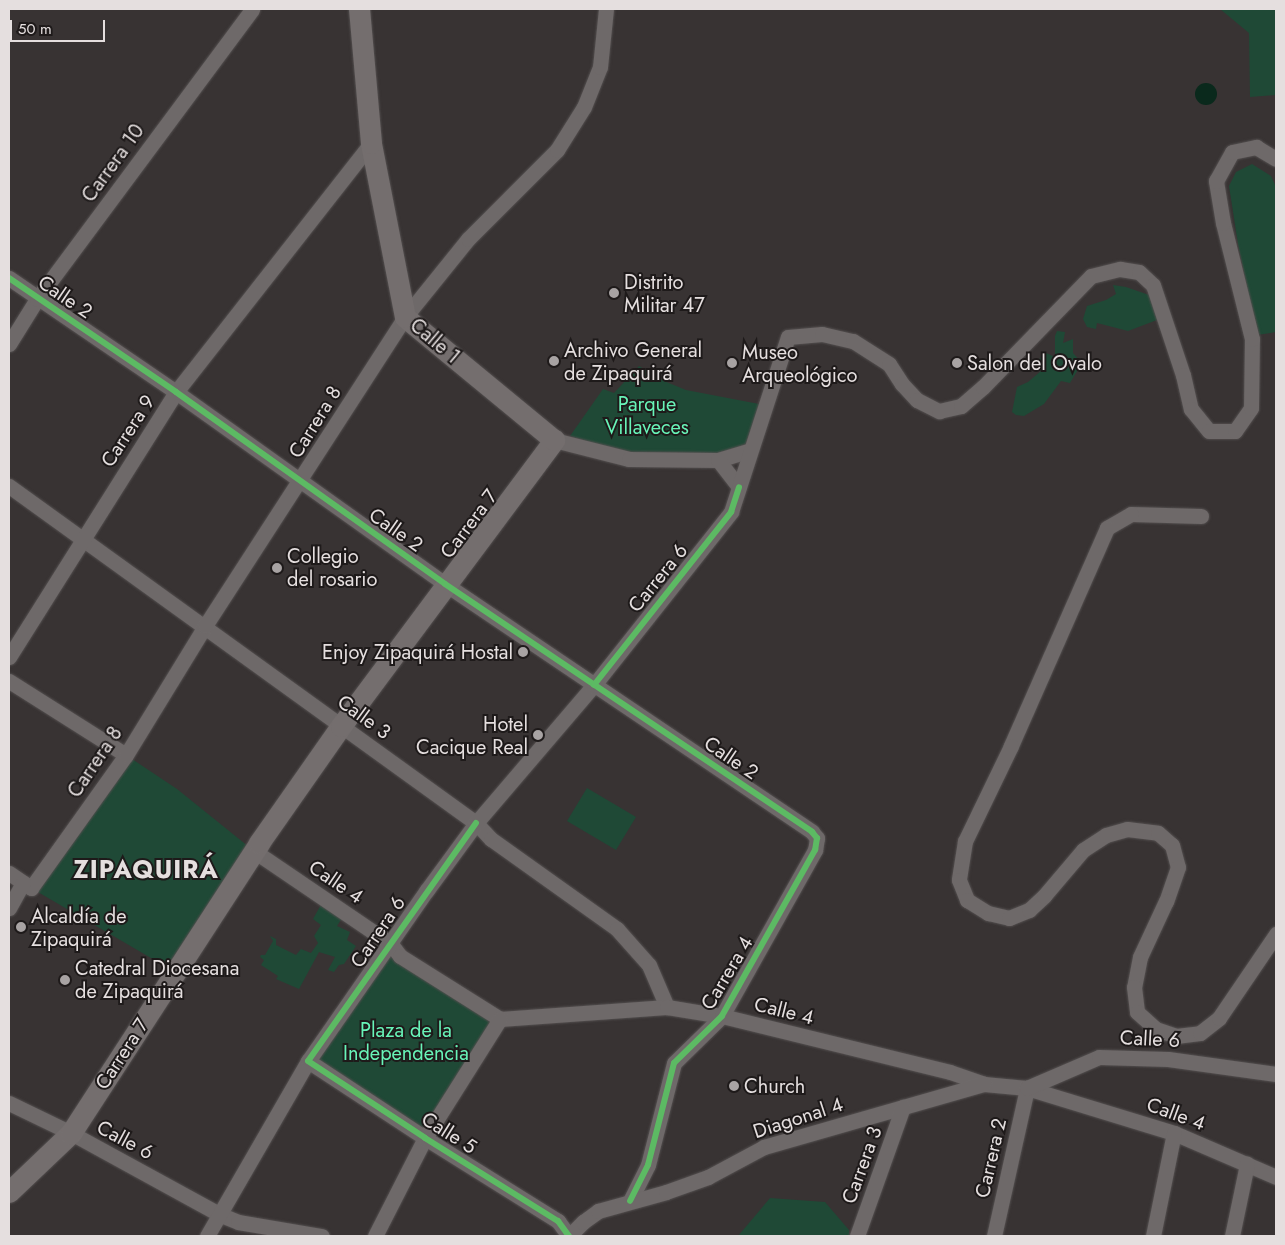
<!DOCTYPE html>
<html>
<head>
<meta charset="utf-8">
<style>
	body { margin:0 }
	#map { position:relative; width:1285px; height:1245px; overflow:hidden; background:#383333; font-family:Jost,sans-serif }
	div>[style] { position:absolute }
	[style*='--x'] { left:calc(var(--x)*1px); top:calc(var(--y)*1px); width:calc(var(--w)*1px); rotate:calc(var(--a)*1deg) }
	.green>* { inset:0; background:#1f4936 }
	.water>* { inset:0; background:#0a291c }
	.round { border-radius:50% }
	.roads { filter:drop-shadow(0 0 1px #534f4f) drop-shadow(0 0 1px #534f4f) }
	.street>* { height:15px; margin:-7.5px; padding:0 7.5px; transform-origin:7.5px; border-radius:7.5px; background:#6e6969 }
	.secondary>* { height:21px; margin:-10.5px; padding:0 10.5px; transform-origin:10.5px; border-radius:10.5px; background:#746e6e }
	.cycleway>* { height:6px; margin:-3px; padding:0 3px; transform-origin:3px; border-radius:3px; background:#5cba63 }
	.dots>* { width:14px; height:14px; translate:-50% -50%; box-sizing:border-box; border:2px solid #1e1a1a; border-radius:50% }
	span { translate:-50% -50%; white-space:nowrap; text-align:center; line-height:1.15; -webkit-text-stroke:4px #1e1a1a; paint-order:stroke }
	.street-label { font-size:20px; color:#e5dfdf }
	.poi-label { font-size:20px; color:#e5dfdf }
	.left { translate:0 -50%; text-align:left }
	.right { translate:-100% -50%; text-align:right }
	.park-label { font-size:20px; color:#68f4b8 }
	.district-label { font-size:25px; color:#e5dfdf; font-weight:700; letter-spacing:1px }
	.frame { position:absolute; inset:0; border:10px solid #e5dfdf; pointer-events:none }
	.scale { position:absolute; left:10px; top:20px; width:95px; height:22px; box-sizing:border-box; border:2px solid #e5dfdf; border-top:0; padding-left:6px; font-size:15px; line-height:18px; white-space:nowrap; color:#e5dfdf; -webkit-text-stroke:4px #1e1a1a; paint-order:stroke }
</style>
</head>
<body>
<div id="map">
	<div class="green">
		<i style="clip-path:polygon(1220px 9px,1276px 9px,1276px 95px,1250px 97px,1249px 33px)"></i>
		<i style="clip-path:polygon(1252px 164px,1271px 176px,1276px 187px,1276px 332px,1257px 335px,1238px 244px,1229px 186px,1236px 172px)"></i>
		<i style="clip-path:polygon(1113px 285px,1126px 287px,1149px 295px,1157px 320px,1128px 331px,1097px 323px,1096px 329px,1087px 327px,1083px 319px,1087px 306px,1106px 300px,1116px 294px)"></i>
		<i style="clip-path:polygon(1057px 331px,1065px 332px,1063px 343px,1073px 339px,1073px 353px,1082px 363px,1070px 383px,1061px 381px,1044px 404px,1024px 416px,1016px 415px,1012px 412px,1017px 387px,1028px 382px,1041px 371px,1038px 360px,1046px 353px,1055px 357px,1055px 336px)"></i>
		<i style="clip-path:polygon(639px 366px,664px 381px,686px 390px,759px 404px,746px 444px,720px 456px,629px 455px,570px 436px,603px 389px,614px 393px)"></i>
		<i style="clip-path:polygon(126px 755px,177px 789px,254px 851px,175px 972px,31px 888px)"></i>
		<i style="clip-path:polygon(587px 788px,636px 817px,616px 850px,567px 821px)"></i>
		<i style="clip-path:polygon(323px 901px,344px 915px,337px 926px,350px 932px,347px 940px,356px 946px,344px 964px,339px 965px,334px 972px,328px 970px,335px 957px,319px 952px,299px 989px,276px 979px,278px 976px,261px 965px,264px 960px,260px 957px,261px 955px,265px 955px,273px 941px,270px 936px,276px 939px,276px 945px,296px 955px,301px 949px,311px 953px,318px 943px,314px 936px,321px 925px,313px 919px)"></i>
		<i style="clip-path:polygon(390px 951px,496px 1021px,422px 1134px,315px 1064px)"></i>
		<i style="clip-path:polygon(770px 1198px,825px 1202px,849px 1230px,849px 1236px,738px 1236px)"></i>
	</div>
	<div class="water">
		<i class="round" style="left:1195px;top:83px;width:22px;height:22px"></i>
	</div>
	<div class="roads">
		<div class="street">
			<i style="--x:9;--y:278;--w:202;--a:34.3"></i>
			<i style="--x:176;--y:392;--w:330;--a:35.5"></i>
			<i style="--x:445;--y:584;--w:443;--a:34"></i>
			<i style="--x:812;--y:832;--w:8;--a:50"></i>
			<i style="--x:817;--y:838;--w:12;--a:99"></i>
			<i style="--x:815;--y:850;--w:190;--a:119.3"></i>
			<i style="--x:722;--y:1016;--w:67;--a:135.6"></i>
			<i style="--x:674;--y:1063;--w:105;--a:104.3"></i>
			<i style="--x:648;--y:1165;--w:40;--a:116.6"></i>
			<i style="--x:9;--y:344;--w:53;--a:-58.1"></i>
			<i style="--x:37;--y:299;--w:361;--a:-53.4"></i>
			<i style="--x:554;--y:440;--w:77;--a:14.2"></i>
			<i style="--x:629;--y:459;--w:89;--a:0.6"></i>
			<i style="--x:718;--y:460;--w:34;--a:-17"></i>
			<i style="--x:718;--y:460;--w:34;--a:52"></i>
			<i style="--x:9;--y:486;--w:576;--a:35.82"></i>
			<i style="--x:476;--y:823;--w:22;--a:47"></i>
			<i style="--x:491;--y:839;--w:155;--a:35.5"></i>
			<i style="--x:617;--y:929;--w:48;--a:48.4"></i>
			<i style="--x:649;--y:965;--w:46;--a:66.8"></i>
			<i style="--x:1201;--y:516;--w:70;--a:-178.4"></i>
			<i style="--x:1131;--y:514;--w:28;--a:150"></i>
			<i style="--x:1107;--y:528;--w:238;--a:113.8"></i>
			<i style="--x:1011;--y:746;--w:106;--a:115.8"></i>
			<i style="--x:965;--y:841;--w:39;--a:99"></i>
			<i style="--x:959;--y:880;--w:22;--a:68"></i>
			<i style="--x:967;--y:900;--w:25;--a:32"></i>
			<i style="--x:988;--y:913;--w:22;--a:13"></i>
			<i style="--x:1009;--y:918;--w:22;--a:-22"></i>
			<i style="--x:1029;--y:910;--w:21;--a:-43"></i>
			<i style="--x:1044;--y:896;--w:60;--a:-49.7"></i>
			<i style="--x:1083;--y:850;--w:27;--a:-33"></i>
			<i style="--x:1106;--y:835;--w:22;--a:-16"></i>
			<i style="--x:1127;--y:829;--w:31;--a:7"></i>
			<i style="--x:1158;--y:833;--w:18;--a:41"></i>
			<i style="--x:1172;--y:845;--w:23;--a:75"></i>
			<i style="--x:1178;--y:867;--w:36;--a:109"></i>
			<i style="--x:1166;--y:901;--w:62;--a:114.9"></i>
			<i style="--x:1140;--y:957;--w:31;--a:101"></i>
			<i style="--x:1134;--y:987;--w:25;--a:83"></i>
			<i style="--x:1137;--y:1012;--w:25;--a:42"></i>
			<i style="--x:1156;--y:1029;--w:21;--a:19"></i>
			<i style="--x:1176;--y:1036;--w:24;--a:-7"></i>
			<i style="--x:1200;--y:1033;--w:24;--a:-38"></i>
			<i style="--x:1219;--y:1018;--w:102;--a:-55.8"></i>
			<i style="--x:9;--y:657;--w:313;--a:-57.8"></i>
			<i style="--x:176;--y:392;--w:316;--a:-51.9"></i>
			<i style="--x:9;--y:681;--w:138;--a:32.3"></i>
			<i style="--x:254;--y:851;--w:166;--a:34.2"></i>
			<i style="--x:391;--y:944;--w:15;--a:53"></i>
			<i style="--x:400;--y:956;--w:118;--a:32.2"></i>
			<i style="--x:500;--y:1019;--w:167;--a:-4.1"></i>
			<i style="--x:667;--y:1007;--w:56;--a:9.3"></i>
			<i style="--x:722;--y:1016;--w:235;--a:13.8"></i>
			<i style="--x:950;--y:1072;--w:36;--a:19"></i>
			<i style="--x:984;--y:1084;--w:43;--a:5.3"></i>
			<i style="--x:1027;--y:1088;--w:154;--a:17"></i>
			<i style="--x:1174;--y:1133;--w:111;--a:23.3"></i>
			<i style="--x:9;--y:873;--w:27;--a:34"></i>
			<i style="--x:31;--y:888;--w:163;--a:-54.5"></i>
			<i style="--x:126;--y:755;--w:151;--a:-58.5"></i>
			<i style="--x:205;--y:626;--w:368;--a:-57.1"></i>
			<i style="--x:405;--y:317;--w:100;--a:-51.1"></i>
			<i style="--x:468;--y:239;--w:126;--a:-45"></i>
			<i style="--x:557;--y:150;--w:51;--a:-57.9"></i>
			<i style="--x:584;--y:107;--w:43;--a:-68.2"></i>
			<i style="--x:600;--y:67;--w:58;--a:-84.1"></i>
			<i style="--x:9;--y:908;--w:29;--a:-61"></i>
			<i style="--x:308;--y:1061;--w:140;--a:33.3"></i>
			<i style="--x:425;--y:1138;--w:157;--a:32"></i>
			<i style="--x:558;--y:1221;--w:19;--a:54"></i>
			<i style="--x:9;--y:1103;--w:69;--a:25.8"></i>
			<i style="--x:71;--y:1133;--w:171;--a:28.7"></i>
			<i style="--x:221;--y:1215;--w:18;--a:22"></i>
			<i style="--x:238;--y:1222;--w:85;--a:9.5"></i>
			<i style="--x:207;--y:1236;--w:202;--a:-60"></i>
			<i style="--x:308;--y:1061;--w:208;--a:-55.2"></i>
			<i style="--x:427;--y:890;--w:83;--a:-53.8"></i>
			<i style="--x:476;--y:823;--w:182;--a:-49.5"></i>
			<i style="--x:594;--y:685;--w:221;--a:-51.6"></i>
			<i style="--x:731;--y:512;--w:184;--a:-72"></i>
			<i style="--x:788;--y:337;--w:34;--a:-5"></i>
			<i style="--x:822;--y:334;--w:32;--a:13"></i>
			<i style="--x:853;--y:341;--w:43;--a:32.6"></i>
			<i style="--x:889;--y:364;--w:24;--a:57"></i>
			<i style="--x:902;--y:384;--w:22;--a:47"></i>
			<i style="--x:917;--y:400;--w:25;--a:27"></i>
			<i style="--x:939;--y:411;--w:23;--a:-13"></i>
			<i style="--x:961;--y:406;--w:29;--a:-41"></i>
			<i style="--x:983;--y:387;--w:155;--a:-45.8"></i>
			<i style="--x:1091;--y:276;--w:30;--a:-14"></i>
			<i style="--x:1120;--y:269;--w:19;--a:9"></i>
			<i style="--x:1139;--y:272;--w:19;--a:43"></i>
			<i style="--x:1153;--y:285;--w:95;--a:71.6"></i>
			<i style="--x:1183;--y:375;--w:35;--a:77"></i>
			<i style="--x:1191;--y:409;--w:28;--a:51"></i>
			<i style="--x:1209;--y:431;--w:26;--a:0"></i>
			<i style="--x:1235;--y:431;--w:28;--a:-55"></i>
			<i style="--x:1251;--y:408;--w:69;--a:-89.2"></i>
			<i style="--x:1252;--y:339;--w:120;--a:-104"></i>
			<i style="--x:1223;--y:223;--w:43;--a:-99.5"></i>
			<i style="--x:1216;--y:181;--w:33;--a:-61"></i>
			<i style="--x:1232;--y:152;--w:25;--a:-12"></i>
			<i style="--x:1256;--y:147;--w:23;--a:31"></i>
			<i style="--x:375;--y:1236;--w:110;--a:-63"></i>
			<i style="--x:425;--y:1138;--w:141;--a:-57.8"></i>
			<i style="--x:569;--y:1236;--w:20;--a:-45"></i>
			<i style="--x:583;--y:1222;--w:19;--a:-36"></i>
			<i style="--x:598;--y:1211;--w:71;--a:-15.6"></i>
			<i style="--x:666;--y:1192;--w:45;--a:-19.7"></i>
			<i style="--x:708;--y:1177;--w:64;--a:-28.2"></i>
			<i style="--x:764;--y:1147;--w:229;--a:-16"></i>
			<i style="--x:857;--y:1236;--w:137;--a:-70.4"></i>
			<i style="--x:994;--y:1236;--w:152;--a:-77.4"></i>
			<i style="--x:1027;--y:1088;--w:78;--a:-23.3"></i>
			<i style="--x:1099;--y:1057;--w:69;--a:1.7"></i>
			<i style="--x:1168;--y:1059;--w:109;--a:7.9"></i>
			<i style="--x:1153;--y:1236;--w:105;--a:-78.5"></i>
			<i style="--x:1232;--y:1236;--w:74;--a:-78.2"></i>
		</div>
		<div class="secondary">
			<i style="--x:9;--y:1192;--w:86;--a:-43.6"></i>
			<i style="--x:71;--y:1133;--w:346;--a:-57"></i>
			<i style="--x:259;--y:843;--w:143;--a:-55"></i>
			<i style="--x:341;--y:726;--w:357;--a:-53.3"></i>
			<i style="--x:554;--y:440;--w:193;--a:-140.5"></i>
			<i style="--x:405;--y:317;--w:177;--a:-101.1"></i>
			<i style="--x:371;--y:143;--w:135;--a:-95.1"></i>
		</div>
	</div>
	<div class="cycleway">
		<i style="--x:9;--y:278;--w:202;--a:34.3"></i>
		<i style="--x:176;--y:392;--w:330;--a:35.5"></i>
		<i style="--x:445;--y:584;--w:443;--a:34"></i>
		<i style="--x:812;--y:832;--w:8;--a:50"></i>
		<i style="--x:817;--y:838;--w:12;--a:99"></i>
		<i style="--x:815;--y:850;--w:190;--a:119.3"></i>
		<i style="--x:722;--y:1016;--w:67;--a:135.6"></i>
		<i style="--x:674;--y:1063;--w:105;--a:104.3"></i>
		<i style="--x:648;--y:1165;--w:40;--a:116.6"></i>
		<i style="--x:594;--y:685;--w:221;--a:-51.6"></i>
		<i style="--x:731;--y:512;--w:26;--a:-72"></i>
		<i style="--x:476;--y:823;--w:291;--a:125.2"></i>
		<i style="--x:308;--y:1061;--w:140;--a:33.3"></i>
		<i style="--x:425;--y:1138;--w:157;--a:32"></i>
		<i style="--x:558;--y:1221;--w:19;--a:54"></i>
	</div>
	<div class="dots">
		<i style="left:614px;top:293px;background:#a8a3a3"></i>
		<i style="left:554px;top:361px;background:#a8a3a3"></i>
		<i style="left:732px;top:363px;background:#a8a3a3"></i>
		<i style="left:957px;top:363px;background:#a8a3a3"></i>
		<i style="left:277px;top:568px;background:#a8a3a3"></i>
		<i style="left:523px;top:652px;background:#a8a3a3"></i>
		<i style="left:538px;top:735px;background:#a8a3a3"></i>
		<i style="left:21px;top:927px;background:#a8a3a3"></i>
		<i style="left:65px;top:980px;background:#a8a3a3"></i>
		<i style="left:734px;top:1086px;background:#a8a3a3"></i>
	</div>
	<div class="street-label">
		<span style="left:113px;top:163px;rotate:-54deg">Carrera 10</span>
		<span style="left:65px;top:297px;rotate:34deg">Calle 2</span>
		<span style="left:435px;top:341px;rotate:40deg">Calle 1</span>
		<span style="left:315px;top:422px;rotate:-58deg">Carrera 8</span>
		<span style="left:128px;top:431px;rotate:-57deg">Carrera 9</span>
		<span style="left:469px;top:524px;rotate:-53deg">Carrera 7</span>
		<span style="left:396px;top:530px;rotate:35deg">Calle 2</span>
		<span style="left:658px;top:578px;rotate:-51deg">Carrera 6</span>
		<span style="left:364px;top:717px;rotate:36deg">Calle 3</span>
		<span style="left:731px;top:758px;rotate:34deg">Calle 2</span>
		<span style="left:95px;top:762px;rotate:-56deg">Carrera 8</span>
		<span style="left:336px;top:882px;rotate:34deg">Calle 4</span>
		<span style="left:378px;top:932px;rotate:-56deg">Carrera 6</span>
		<span style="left:727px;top:973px;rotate:-59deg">Carrera 4</span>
		<span style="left:784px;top:1011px;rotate:14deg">Calle 4</span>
		<span style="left:1150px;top:1039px;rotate:3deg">Calle 6</span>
		<span style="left:122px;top:1054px;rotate:-57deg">Carrera 7</span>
		<span style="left:1176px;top:1114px;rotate:20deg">Calle 4</span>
		<span style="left:798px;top:1118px;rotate:-18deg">Diagonal 4</span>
		<span style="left:449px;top:1133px;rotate:32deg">Calle 5</span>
		<span style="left:125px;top:1140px;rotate:28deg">Calle 6</span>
		<span style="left:991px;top:1158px;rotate:-77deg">Carrera 2</span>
		<span style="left:862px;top:1165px;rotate:-70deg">Carrera 3</span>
	</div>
	<div class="poi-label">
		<span class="left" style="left:624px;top:294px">Distrito<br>Militar 47</span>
		<span class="left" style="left:564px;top:362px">Archivo General<br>de Zipaquirá</span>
		<span class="left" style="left:742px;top:364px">Museo<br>Arqueológico</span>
		<span class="left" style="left:967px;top:363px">Salon del Ovalo</span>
		<span class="left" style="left:287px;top:568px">Collegio<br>del rosario</span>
		<span class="right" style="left:513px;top:652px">Enjoy Zipaquirá Hostal</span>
		<span class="right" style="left:528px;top:736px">Hotel<br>Cacique Real</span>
		<span class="left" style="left:31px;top:928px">Alcaldía de<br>Zipaquirá</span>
		<span class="left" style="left:75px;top:980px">Catedral Diocesana<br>de Zipaquirá</span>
		<span class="left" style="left:744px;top:1086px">Church</span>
	</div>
	<div class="park-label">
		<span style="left:647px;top:416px">Parque<br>Villaveces</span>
		<span style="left:406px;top:1042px">Plaza de la<br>Independencia</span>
	</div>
	<div class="district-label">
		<span style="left:146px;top:869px">ZIPAQUIRÁ</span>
	</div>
	<div class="frame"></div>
	<div class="scale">50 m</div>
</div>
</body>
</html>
